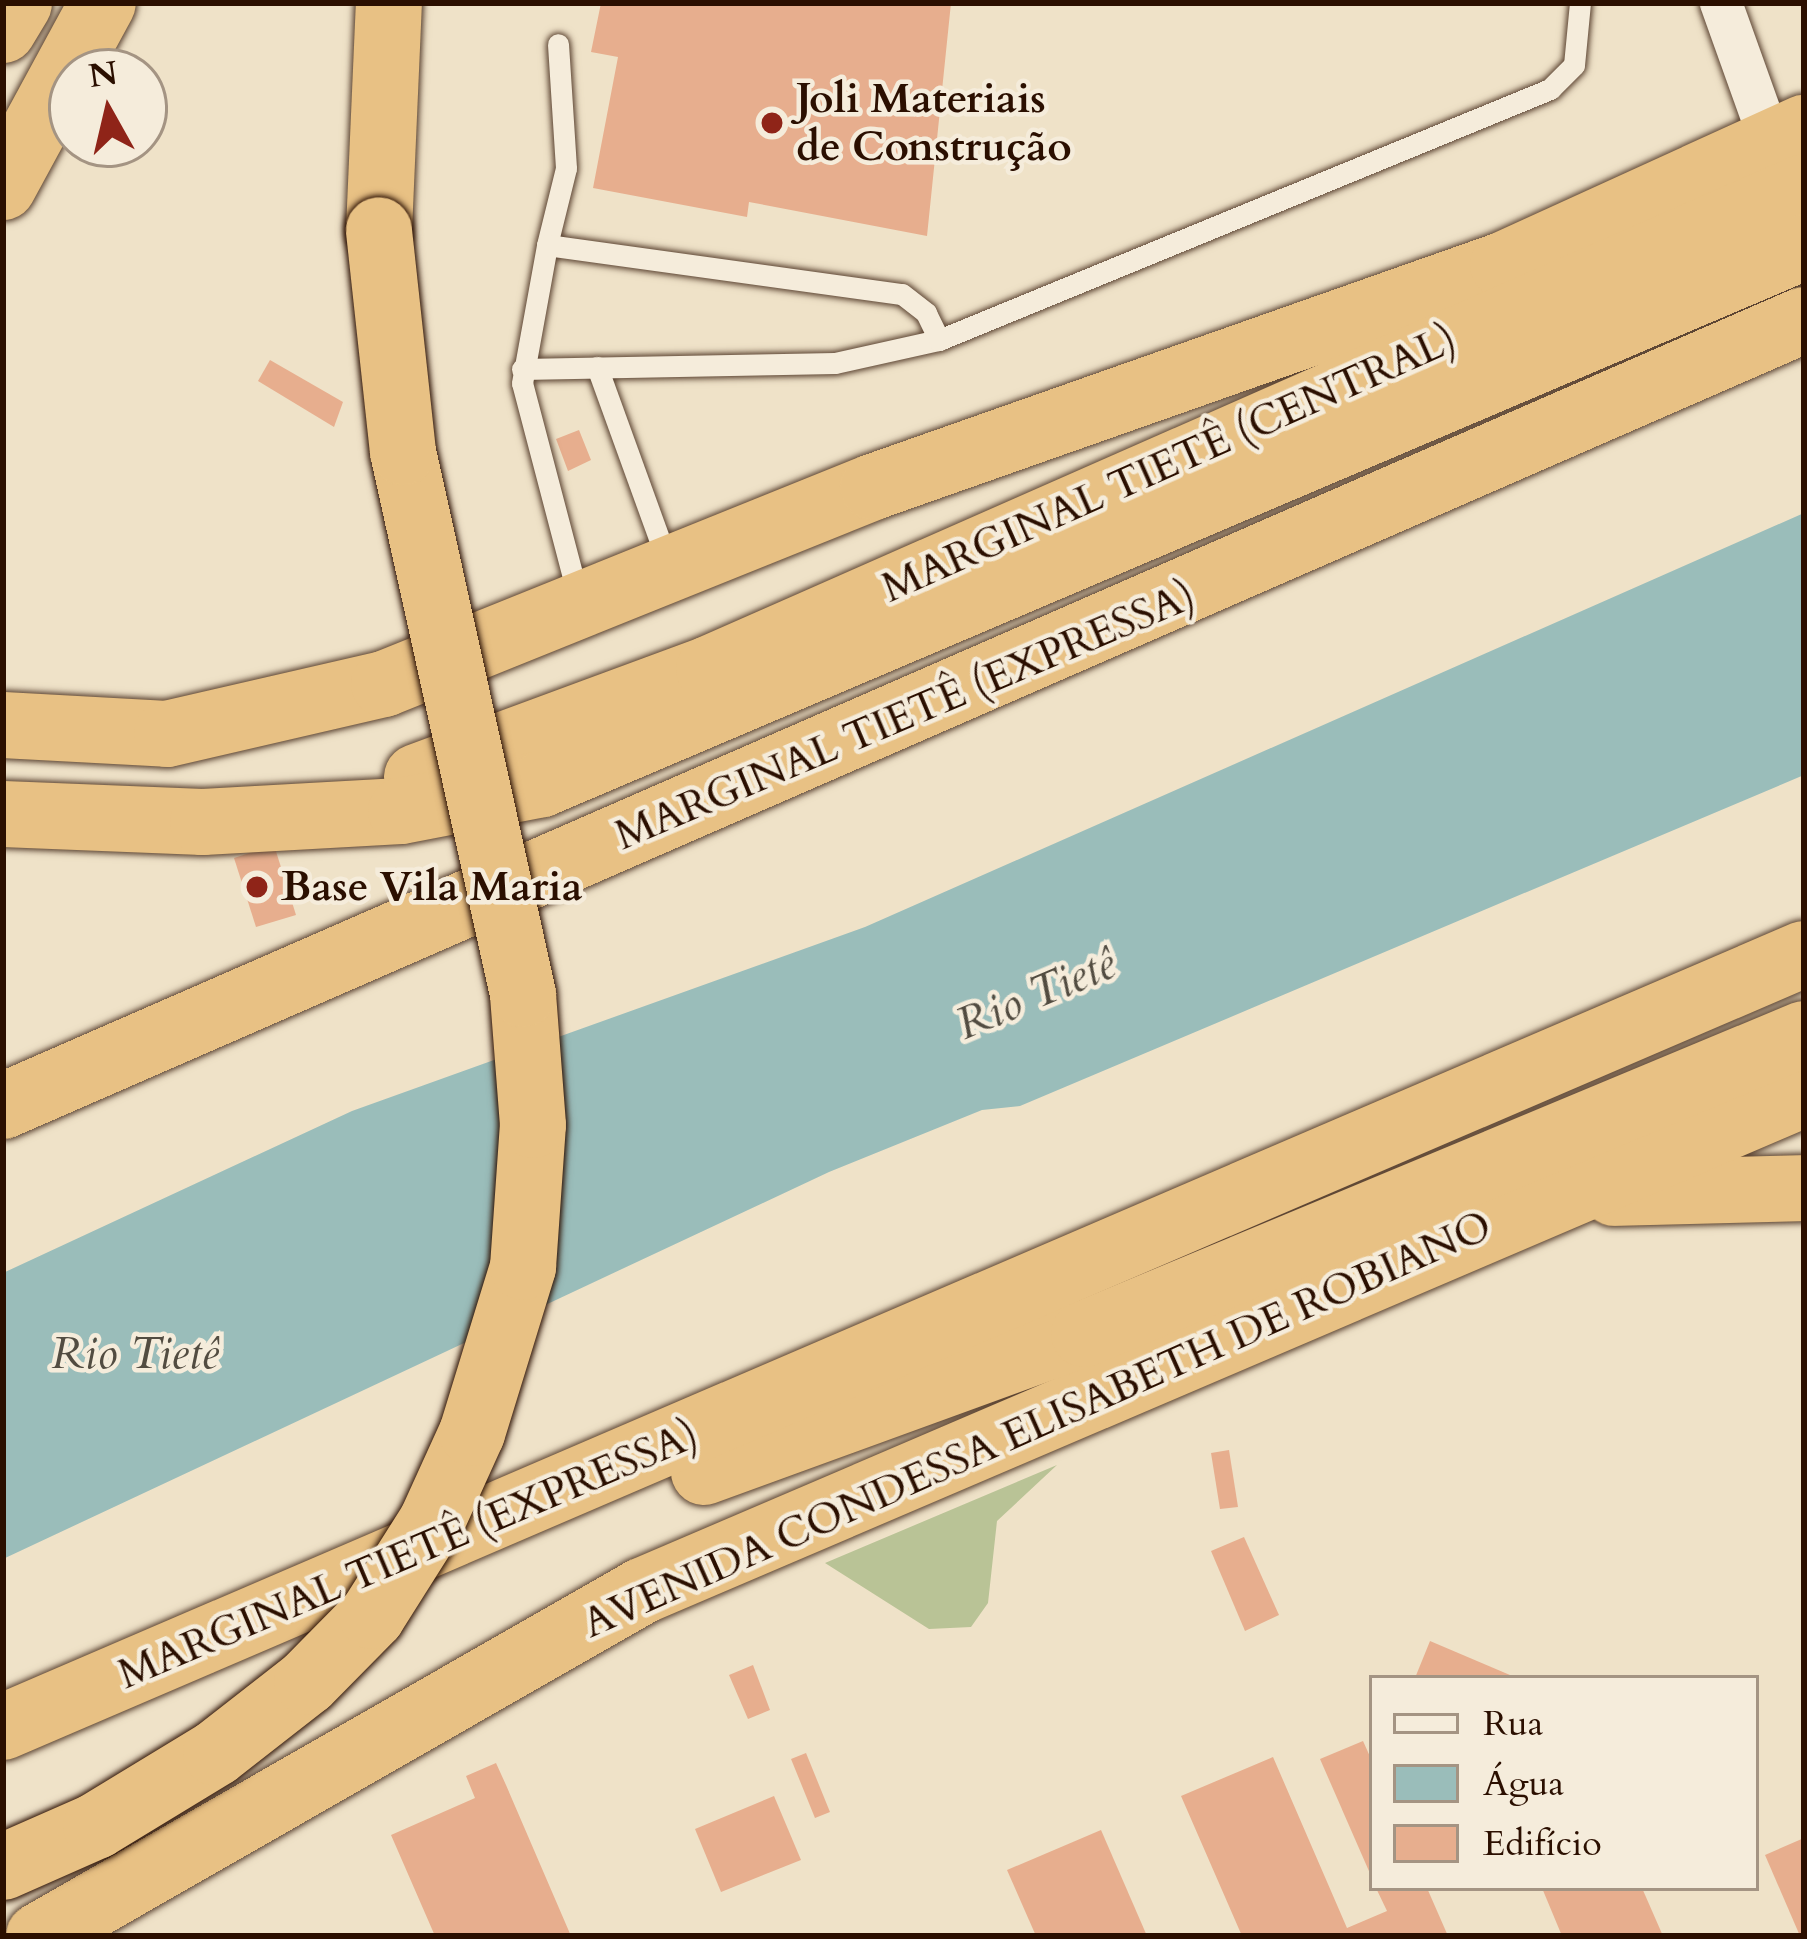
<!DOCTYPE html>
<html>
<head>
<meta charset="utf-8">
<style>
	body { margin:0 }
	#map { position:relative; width:1807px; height:1939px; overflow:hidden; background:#efe2c8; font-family:Cardo,serif }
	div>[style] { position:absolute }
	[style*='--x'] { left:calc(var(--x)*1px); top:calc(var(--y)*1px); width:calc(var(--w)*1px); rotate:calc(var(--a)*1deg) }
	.green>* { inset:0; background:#b9c396 }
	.water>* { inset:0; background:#9abdba }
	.building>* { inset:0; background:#e7ae8e }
	.roads { filter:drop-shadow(0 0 3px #5c4432) drop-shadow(0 0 3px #5c4432) }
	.service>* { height:21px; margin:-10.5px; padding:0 10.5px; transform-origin:10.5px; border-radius:10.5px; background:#f5ecdb }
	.minor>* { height:42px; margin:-21px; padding:0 21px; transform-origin:21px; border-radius:21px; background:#f5ecdb }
	.trunk>* { height:66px; margin:-33px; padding:0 33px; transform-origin:33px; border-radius:33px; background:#e8c184 }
	.motorway>* { height:66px; margin:-33px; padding:0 33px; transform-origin:33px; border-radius:33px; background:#e8c184 }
	.bridges { filter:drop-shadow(0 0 3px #2b0f00) drop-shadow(0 0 3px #2b0f00) }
	.motorway-bridge>* { height:66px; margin:-33px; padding:0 33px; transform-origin:33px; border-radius:33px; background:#e8c184 }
	.dots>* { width:33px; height:33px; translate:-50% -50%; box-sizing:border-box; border:6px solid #f5ecdb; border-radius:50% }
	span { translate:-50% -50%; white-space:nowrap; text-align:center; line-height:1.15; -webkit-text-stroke:9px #f5ecdb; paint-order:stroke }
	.poi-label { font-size:42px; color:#2b0f00; font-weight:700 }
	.left { translate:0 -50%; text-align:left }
	.street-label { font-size:42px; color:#2b0f00 }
	.water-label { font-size:45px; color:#524c41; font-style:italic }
	.frame { position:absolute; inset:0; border:6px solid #2b0f00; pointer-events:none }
	.legend { position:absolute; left:1369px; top:1675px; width:390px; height:216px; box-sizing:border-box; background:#f5ecdb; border:3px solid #a49483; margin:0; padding:15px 21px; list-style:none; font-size:36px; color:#2b0f00 }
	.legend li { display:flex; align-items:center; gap:24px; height:60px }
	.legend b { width:60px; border:3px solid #a49483 }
	.north { position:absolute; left:48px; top:48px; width:120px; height:120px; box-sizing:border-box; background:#f5ecdb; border:3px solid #a49483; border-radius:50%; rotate:352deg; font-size:33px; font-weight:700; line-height:48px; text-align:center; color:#2b0f00 }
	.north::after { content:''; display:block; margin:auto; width:42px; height:54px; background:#8f2418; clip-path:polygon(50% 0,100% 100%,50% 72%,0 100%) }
</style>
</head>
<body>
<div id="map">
	<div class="green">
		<i style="clip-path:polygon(1057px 1465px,997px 1521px,988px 1603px,971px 1627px,929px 1629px,825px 1563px)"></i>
	</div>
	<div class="water">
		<i style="clip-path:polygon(1804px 513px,1804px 775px,1020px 1106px,982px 1110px,829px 1172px,3px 1559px,3px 1273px,352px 1111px,865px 927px)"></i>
	</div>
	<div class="building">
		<i style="clip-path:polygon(601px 3px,951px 3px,927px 236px,749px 202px,747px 217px,593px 188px,618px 57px,591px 52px)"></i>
		<i style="clip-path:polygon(270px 360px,343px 402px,334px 427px,258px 381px)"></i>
		<i style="clip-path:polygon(579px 430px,591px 460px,568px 471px,556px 439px)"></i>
		<i style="clip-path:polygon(274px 845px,296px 915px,256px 927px,234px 858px)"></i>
		<i style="clip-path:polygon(1229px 1450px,1238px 1507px,1220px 1509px,1211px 1453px)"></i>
		<i style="clip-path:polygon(1244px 1537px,1279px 1615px,1245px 1631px,1211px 1551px)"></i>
		<i style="clip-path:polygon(1430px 1641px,1517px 1678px,1415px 1678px)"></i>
		<i style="clip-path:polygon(753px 1665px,770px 1710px,748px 1719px,729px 1675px)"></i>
		<i style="clip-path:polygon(1363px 1741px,1372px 1761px,1372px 1878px,1320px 1759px)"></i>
		<i style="clip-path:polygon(806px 1753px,830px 1812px,815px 1818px,791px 1759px)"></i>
		<i style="clip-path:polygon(1273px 1757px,1347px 1928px,1387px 1911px,1376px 1888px,1427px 1888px,1448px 1936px,1242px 1936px,1181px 1796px)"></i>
		<i style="clip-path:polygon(496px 1763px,506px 1785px,571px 1936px,435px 1936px,391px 1835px,475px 1798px,466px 1776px)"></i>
		<i style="clip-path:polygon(774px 1796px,801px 1860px,721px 1892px,695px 1829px)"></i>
		<i style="clip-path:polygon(1101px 1830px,1147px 1936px,1036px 1936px,1007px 1870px)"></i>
		<i style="clip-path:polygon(1804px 1838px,1804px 1936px,1800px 1936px,1765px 1855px)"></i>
		<i style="clip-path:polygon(1542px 1888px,1642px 1888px,1663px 1936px,1562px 1936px)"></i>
	</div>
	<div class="roads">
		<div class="service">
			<i style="--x:547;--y:245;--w:79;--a:-76.1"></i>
			<i style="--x:566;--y:168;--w:124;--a:-93.7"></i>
			<i style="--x:597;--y:367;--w:205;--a:70.1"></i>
			<i style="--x:522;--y:369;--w:313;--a:-1.1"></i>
			<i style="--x:835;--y:363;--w:107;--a:-12.5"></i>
			<i style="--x:939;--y:340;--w:661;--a:-22.33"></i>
			<i style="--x:1550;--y:89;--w:34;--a:-45"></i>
			<i style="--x:1574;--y:65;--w:62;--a:-84.5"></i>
			<i style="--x:579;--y:600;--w:224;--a:-104.7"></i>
			<i style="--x:522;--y:383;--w:140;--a:-79.7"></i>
			<i style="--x:547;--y:245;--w:358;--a:7.9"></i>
			<i style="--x:902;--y:294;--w:31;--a:38"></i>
			<i style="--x:926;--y:313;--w:30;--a:64"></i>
		</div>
		<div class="minor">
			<i style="--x:1721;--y:3;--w:149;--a:70.3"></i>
		</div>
		<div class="trunk">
			<i style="--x:3;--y:725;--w:164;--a:3.1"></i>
			<i style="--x:167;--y:734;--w:223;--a:-13"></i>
			<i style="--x:384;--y:684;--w:527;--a:-21.94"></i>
			<i style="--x:873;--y:487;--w:668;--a:-19.41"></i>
			<i style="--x:1503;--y:265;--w:331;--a:-24.5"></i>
			<i style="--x:417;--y:777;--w:311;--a:-20.3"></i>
			<i style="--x:709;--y:669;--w:1196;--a:-23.76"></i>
			<i style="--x:3;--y:814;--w:200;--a:2.3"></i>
			<i style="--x:203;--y:822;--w:198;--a:-3.2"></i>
			<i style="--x:401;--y:811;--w:144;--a:-10.8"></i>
			<i style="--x:542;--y:784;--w:1372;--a:-23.05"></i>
			<i style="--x:1614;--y:1193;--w:190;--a:-1.5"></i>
			<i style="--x:39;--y:1936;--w:695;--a:-29.78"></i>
			<i style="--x:642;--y:1591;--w:1264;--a:-23.16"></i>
		</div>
		<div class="motorway">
			<i style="--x:3;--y:30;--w:31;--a:-59"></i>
			<i style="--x:3;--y:187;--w:209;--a:-61.5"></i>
			<i style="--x:379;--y:230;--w:227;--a:-87.5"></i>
			<i style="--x:3;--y:1106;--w:1965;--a:-23.58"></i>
			<i style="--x:704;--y:1472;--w:404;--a:-20"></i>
			<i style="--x:1084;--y:1334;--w:780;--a:-22.62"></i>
			<i style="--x:3;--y:1727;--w:1960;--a:-23.23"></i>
		</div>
	</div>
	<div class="bridges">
		<div class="motorway-bridge">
			<i style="--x:3;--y:1867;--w:102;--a:-23.8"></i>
			<i style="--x:96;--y:1826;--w:140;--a:-31.3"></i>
			<i style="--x:216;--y:1753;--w:115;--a:-38"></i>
			<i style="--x:307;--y:1682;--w:93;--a:-45.4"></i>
			<i style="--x:372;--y:1616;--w:112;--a:-57.7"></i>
			<i style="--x:432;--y:1521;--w:97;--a:-65.6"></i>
			<i style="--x:472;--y:1433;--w:174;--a:-72.9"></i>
			<i style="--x:523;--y:1267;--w:142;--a:-86"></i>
			<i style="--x:533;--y:1125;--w:131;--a:-94.4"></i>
			<i style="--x:523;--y:994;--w:555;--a:-102.48"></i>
			<i style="--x:403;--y:452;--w:223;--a:-96.2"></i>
		</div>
	</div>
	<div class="dots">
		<i style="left:772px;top:123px;background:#8f2418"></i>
		<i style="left:257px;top:887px;background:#8f2418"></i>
	</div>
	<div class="poi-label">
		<span class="left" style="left:796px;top:123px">Joli Materiais<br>de Construção</span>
		<span class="left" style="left:281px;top:887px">Base Vila Maria</span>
	</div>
	<div class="street-label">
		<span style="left:1169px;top:464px;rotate:-24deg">MARGINAL TIETÊ (CENTRAL)</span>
		<span style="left:905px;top:716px;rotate:-23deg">MARGINAL TIETÊ (EXPRESSA)</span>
		<span style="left:1037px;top:1425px;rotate:-24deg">AVENIDA CONDESSA ELISABETH DE ROBIANO</span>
		<span style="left:408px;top:1555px;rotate:-23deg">MARGINAL TIETÊ (EXPRESSA)</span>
	</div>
	<div class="water-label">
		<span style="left:1036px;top:994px;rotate:-23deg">Rio Tietê</span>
		<span style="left:135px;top:1354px">Rio Tietê</span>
	</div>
	<div class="frame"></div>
	<ul class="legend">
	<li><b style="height:15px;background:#f5ecdb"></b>Rua</li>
	<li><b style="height:33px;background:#9abdba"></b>Água</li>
	<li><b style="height:33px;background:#e7ae8e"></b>Edifício</li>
	</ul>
	<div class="north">N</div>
</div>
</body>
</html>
